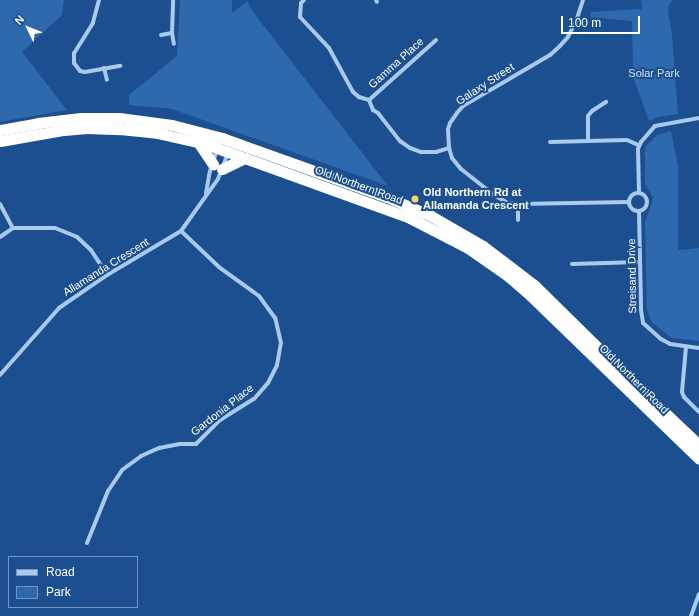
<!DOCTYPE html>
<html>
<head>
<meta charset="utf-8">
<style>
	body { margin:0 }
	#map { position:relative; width:699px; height:616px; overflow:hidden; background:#1b4f8f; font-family:Arial,sans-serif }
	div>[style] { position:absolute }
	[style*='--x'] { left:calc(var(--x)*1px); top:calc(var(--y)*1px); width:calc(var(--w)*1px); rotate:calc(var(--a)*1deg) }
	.green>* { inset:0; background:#2e69ad }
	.street>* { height:4px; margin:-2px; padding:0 2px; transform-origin:2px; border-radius:2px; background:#a9c9ee }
	.street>.ring { margin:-2px; padding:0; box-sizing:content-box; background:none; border:4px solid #a9c9ee; border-radius:50% }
	.highway>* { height:11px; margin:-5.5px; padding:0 5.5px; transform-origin:5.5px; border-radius:5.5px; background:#fff }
	.dots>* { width:11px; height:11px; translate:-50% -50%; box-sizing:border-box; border:2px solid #1b4f8f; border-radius:50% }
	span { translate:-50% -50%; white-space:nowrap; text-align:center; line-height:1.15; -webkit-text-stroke:4px #1b4f8f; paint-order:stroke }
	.street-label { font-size:11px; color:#fff }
	.park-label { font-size:11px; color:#cfe3fa }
	.poi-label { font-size:11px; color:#fff; font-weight:700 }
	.left { translate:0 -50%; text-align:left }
	.legend { position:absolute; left:8px; top:556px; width:130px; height:52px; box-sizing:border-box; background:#1b4f8f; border:1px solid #7695bc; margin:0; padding:5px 7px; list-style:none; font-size:12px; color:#fff }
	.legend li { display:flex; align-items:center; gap:8px; height:20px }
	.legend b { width:20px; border:1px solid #7695bc }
	.north { position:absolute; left:8px; top:8px; width:40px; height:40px; -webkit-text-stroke:3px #1b4f8f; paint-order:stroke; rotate:313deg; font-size:11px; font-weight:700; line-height:16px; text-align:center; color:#fff }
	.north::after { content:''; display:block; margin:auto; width:14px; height:18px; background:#fff; clip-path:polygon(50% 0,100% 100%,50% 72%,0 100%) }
	.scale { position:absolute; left:561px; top:16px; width:79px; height:18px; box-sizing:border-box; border:2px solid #fff; border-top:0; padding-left:5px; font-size:12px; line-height:14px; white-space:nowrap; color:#fff; -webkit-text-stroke:3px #1b4f8f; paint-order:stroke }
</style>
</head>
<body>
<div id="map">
	<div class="green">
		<i style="clip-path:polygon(0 0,64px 0,62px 15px,22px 52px,67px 110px,0 122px)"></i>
		<i style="clip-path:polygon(180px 0,232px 0,232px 13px,247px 1px,253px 12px,388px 186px,172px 109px,129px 105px,129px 95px,177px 56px)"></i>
		<i style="clip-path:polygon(641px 0,673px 0,669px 5px,668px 12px,672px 34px,678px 114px,658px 117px,649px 121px,633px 77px,632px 21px,590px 17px,591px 12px,642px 9px)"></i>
		<i style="clip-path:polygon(671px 131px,678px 167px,678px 250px,699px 248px,699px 341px,672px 338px,652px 323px,647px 310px,645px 222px,651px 206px,653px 197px,645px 184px,645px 147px,657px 135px)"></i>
	</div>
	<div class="street">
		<i style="--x:99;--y:0;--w:24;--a:105"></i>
		<i style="--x:93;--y:23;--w:36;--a:122"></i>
		<i style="--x:74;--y:53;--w:10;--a:90"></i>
		<i style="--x:74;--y:63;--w:10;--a:53"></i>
		<i style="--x:80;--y:71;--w:5;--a:11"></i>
		<i style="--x:85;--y:72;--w:36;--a:-10"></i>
		<i style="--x:304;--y:0;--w:4;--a:135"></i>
		<i style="--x:301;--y:3;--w:14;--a:94"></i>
		<i style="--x:300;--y:17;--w:42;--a:46.9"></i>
		<i style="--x:329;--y:48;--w:50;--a:61.4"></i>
		<i style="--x:353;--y:92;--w:8;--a:40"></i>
		<i style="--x:359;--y:97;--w:10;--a:17"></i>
		<i style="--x:369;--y:100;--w:11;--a:68"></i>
		<i style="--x:373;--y:110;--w:6;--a:31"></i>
		<i style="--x:378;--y:113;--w:36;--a:52"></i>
		<i style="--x:400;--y:141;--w:12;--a:35"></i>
		<i style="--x:410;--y:148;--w:12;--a:20"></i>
		<i style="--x:421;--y:152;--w:15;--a:0"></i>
		<i style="--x:436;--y:152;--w:14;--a:-17"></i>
		<i style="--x:376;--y:0;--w:2;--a:63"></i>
		<i style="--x:583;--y:0;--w:22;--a:108"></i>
		<i style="--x:576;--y:21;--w:18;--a:117"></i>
		<i style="--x:568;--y:37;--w:12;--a:132"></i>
		<i style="--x:560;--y:46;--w:13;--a:138"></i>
		<i style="--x:550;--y:55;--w:101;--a:149.6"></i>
		<i style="--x:463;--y:106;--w:9;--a:131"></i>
		<i style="--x:457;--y:113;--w:12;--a:125"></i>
		<i style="--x:450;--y:123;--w:6;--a:108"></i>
		<i style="--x:448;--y:129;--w:19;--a:87"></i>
		<i style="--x:449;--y:148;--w:10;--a:73"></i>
		<i style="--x:452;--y:158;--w:14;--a:51"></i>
		<i style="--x:461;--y:169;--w:42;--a:38.2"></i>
		<i style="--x:494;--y:195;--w:16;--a:30"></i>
		<i style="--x:508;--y:203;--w:10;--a:6"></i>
		<i style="--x:518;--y:204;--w:111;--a:-1"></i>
		<i style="--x:172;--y:33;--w:33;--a:-88"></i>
		<i style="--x:161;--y:35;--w:11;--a:-10"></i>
		<i style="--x:172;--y:33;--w:11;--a:80"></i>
		<i style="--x:104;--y:68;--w:12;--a:76"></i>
		<i style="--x:369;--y:100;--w:90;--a:-41.8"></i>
		<i style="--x:588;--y:140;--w:24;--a:-90"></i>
		<i style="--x:588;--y:116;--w:6;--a:-51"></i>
		<i style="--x:592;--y:111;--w:17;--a:-33"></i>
		<i style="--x:550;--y:142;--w:77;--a:-1.5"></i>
		<i style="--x:627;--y:140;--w:12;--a:24"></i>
		<i class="ring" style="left:629px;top:193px;width:14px;height:14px"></i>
		<i style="--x:206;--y:193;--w:22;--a:-80"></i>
		<i style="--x:210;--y:171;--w:23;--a:-72"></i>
		<i style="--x:639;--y:193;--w:44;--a:-91.3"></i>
		<i style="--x:638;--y:149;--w:8;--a:-67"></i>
		<i style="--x:641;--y:142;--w:21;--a:-49"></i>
		<i style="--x:655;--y:126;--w:45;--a:-10.3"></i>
		<i style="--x:0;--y:204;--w:27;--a:62"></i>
		<i style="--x:639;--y:211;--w:99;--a:88.8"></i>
		<i style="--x:641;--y:310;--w:13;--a:81"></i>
		<i style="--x:643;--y:323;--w:24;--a:42"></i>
		<i style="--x:661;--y:339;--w:10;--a:29"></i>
		<i style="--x:670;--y:344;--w:29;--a:8"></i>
		<i style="--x:518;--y:220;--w:16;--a:-90"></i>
		<i style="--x:0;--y:237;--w:16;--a:-35"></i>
		<i style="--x:13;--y:228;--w:42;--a:0"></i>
		<i style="--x:55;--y:228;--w:24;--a:22"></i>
		<i style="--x:77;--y:237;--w:19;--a:43"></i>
		<i style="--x:91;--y:250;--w:30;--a:57"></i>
		<i style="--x:572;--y:264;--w:68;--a:-1.7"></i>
		<i style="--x:686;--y:347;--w:45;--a:95.1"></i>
		<i style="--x:682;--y:392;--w:5;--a:68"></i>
		<i style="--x:684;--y:397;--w:21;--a:45"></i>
		<i style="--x:0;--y:375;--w:89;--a:-48.6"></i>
		<i style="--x:59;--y:308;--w:58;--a:-34.5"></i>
		<i style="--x:107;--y:275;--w:86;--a:-30.7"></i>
		<i style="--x:181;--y:231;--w:64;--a:-54.6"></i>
		<i style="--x:218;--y:179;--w:28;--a:-69"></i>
		<i style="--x:87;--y:543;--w:56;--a:-68"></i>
		<i style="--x:108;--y:491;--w:25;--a:-56"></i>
		<i style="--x:122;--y:470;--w:24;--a:-36"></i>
		<i style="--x:141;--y:456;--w:20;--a:-24"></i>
		<i style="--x:159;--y:448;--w:21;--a:-11"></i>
		<i style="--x:180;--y:444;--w:16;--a:0"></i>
		<i style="--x:196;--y:444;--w:34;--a:-45"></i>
		<i style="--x:220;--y:420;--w:40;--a:-32"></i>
		<i style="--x:254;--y:399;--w:21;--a:-49"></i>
		<i style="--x:268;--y:383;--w:20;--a:-63"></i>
		<i style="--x:277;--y:365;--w:22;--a:-80"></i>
		<i style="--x:281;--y:343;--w:26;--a:-103"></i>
		<i style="--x:275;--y:318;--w:27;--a:-126"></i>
		<i style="--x:259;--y:296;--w:49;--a:-144.1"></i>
		<i style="--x:219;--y:267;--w:52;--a:-136.5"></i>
		<i style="--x:691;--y:616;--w:23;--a:-70"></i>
	</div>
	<div class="highway">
		<i style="--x:0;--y:130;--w:39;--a:-10"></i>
		<i style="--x:38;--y:123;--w:43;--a:-6.6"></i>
		<i style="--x:81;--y:118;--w:38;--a:0"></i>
		<i style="--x:119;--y:118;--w:53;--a:7.5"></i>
		<i style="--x:172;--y:125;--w:52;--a:14.6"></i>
		<i style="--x:222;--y:138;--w:175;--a:19.7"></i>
		<i style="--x:387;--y:197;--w:48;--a:23.4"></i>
		<i style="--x:431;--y:216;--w:60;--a:30"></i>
		<i style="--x:483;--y:246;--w:64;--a:37.4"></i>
		<i style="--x:534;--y:285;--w:153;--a:44.5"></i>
		<i style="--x:643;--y:392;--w:77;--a:43.4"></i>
		<i style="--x:0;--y:141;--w:65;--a:-9.8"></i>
		<i style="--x:64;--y:130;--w:23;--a:-5"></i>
		<i style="--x:87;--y:128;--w:33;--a:2"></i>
		<i style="--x:120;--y:129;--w:37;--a:6"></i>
		<i style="--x:157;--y:133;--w:50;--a:12.7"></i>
		<i style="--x:206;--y:144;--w:217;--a:19.9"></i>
		<i style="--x:410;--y:218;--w:65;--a:27.3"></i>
		<i style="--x:468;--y:248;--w:49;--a:35"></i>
		<i style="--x:508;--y:276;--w:30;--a:41"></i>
		<i style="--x:531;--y:296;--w:234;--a:44.1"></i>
		<i style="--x:198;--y:142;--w:27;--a:56"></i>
		<i style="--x:222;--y:169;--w:25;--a:-26"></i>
	</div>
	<div class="dots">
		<i style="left:415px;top:199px;background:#ffd166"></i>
	</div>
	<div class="street-label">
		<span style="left:396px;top:63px;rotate:-42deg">Gamma Place</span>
		<span style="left:485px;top:84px;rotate:-33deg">Galaxy Street</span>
		<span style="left:359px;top:185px;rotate:20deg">Old Northern Road</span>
		<span style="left:106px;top:267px;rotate:-32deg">Allamanda Crescent</span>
		<span style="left:632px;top:276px;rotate:-91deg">Streisand Drive</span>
		<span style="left:634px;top:379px;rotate:45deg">Old Northern Road</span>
		<span style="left:222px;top:410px;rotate:-38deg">Gardonia Place</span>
	</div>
	<div class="park-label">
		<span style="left:654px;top:73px">Solar Park</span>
	</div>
	<div class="poi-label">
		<span class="left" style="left:423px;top:199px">Old Northern Rd at<br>Allamanda Crescent</span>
	</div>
	<ul class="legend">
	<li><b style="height:5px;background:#a9c9ee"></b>Road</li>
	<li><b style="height:11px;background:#2e69ad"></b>Park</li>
	</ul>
	<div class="north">N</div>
	<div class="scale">100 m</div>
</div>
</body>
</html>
